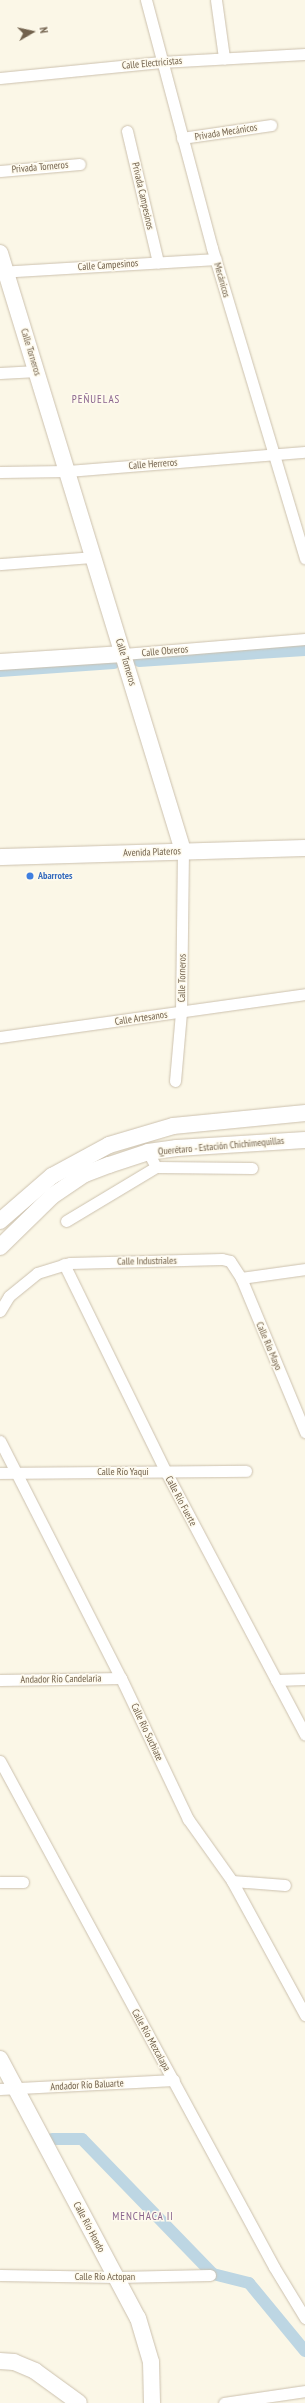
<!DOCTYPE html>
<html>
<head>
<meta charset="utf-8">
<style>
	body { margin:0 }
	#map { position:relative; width:305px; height:2403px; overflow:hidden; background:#fbf7e7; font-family:"PT Sans Narrow",sans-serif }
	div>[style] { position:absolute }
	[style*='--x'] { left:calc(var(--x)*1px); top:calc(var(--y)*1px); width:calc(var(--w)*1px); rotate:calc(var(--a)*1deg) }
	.canal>* { height:12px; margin:-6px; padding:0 6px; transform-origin:6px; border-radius:6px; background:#bdd6e3 }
	.roads { filter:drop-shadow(0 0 1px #ccc1ae) drop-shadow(0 0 1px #ccc1ae) }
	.street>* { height:11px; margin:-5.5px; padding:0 5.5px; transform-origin:5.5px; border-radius:5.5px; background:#fff }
	.secondary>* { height:16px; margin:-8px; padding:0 8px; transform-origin:8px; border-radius:8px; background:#fff }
	.dots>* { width:11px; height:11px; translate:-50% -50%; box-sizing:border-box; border:2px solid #fefaed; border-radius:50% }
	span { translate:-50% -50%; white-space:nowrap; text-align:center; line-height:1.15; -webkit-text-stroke:3px #fefaed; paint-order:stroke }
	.street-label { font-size:10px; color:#72624d }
	.shop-label { font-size:10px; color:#366cbe; font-weight:700 }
	.left { translate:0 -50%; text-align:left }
	.neighbourhood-label { font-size:11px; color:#8a658e; letter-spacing:1px }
	.north { position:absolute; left:12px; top:12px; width:40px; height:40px; -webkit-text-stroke:3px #fefaed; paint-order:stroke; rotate:81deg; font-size:11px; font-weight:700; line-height:16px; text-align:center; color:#72624d }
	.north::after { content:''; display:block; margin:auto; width:14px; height:18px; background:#72624d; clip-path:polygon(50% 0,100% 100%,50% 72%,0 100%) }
</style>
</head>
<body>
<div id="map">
	<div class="canal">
		<i style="--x:139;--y:661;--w:166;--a:-3.8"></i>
		<i style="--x:0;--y:671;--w:114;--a:-4"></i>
		<i style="--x:52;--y:2139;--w:30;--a:0"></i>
		<i style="--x:82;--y:2139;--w:188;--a:45.9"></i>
		<i style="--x:213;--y:2274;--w:37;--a:14"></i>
		<i style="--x:249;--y:2283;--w:88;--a:50.5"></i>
	</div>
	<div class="roads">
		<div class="street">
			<i style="--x:146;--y:0;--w:257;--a:75.1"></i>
			<i style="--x:212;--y:248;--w:324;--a:73.3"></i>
			<i style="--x:216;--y:0;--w:59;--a:82.1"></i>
			<i style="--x:0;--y:78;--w:162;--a:-5.7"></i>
			<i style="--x:161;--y:62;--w:144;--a:-3.2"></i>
			<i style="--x:127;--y:131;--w:135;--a:76.7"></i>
			<i style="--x:182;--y:138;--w:90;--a:-8.3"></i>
			<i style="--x:0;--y:171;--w:80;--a:-5"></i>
			<i style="--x:0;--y:272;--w:216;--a:-3.4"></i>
			<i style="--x:0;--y:373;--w:37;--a:-3"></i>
			<i style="--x:0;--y:472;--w:67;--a:-0.9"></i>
			<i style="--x:67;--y:471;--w:239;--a:-4.6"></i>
			<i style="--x:0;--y:564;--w:93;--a:-4.3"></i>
			<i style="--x:123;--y:654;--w:183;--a:-4.7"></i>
			<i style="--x:0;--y:1037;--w:308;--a:-8"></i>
			<i style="--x:175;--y:1081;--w:68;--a:-85"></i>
			<i style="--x:181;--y:1013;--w:162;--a:-89.3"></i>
			<i style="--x:156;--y:1167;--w:96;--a:0.6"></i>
			<i style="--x:66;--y:1221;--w:105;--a:-31"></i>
			<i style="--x:156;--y:1167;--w:17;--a:-118"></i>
			<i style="--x:64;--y:1264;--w:232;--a:63.9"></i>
			<i style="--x:166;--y:1472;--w:297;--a:62.1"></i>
			<i style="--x:241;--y:1278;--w:65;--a:-8"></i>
			<i style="--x:0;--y:1311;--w:17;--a:-59"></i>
			<i style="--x:9;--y:1296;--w:36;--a:-39"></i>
			<i style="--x:37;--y:1273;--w:34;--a:-17"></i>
			<i style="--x:70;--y:1263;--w:152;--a:-1.5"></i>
			<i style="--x:222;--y:1259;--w:8;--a:14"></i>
			<i style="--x:230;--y:1261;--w:20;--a:57"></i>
			<i style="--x:241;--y:1278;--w:167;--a:67.4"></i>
			<i style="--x:0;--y:1441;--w:266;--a:63"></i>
			<i style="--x:121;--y:1678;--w:156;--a:64.6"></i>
			<i style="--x:188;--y:1819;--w:76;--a:54.6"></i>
			<i style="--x:232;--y:1881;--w:153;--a:61.4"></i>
			<i style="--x:0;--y:1473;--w:246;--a:-0.5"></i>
			<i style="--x:0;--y:1680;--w:121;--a:-0.9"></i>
			<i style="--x:276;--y:1680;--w:29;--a:-2"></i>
			<i style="--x:0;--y:1761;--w:575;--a:61.56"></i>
			<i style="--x:274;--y:2267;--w:60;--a:58.7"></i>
			<i style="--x:232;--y:1881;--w:53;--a:4.3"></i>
			<i style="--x:0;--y:1882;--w:23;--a:0"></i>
			<i style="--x:0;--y:2089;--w:174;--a:-3"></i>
			<i style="--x:0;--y:2275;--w:116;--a:1"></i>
			<i style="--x:116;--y:2277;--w:94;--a:-1.2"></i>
			<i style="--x:224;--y:2403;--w:82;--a:-8.4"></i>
		</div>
		<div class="secondary">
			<i style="--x:0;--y:253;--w:625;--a:72.98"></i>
			<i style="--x:0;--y:662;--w:123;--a:-3.7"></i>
			<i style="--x:0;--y:857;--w:305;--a:-1.7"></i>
			<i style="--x:0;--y:1221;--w:69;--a:-40.9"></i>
			<i style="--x:52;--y:1176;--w:65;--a:-28.5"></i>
			<i style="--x:109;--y:1145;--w:67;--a:-16.5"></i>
			<i style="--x:173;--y:1126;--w:133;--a:-5.6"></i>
			<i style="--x:0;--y:1247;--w:73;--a:-44.4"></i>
			<i style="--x:52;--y:1196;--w:40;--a:-34"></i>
			<i style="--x:85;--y:1174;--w:26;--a:-21"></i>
			<i style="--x:109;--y:1165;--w:41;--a:-18.4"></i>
			<i style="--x:148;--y:1152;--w:29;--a:-8"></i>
			<i style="--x:177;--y:1148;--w:128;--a:-3.6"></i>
			<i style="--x:0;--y:2059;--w:293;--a:62"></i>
			<i style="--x:138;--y:2318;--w:46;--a:73.5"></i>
			<i style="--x:151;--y:2362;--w:41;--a:88.6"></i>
			<i style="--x:0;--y:2361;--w:14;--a:4"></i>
			<i style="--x:14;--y:2362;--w:23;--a:23"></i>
			<i style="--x:35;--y:2371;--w:54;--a:36"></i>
		</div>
	</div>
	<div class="dots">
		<i style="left:30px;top:876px;background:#3f7fe0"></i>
	</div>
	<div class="street-label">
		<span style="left:152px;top:63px;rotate:-5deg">Calle Electricistas</span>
		<span style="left:226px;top:132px;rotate:-9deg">Privada Mecánicos</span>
		<span style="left:40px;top:167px;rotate:-5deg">Privada Torneros</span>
		<span style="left:143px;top:196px;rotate:77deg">Privada Campesinos</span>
		<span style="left:108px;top:265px;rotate:-4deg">Calle Campesinos</span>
		<span style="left:222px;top:280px;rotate:74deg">Mecánicos</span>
		<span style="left:31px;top:352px;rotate:73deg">Calle Torneros</span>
		<span style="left:153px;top:464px;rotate:-4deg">Calle Herreros</span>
		<span style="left:165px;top:651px;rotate:-5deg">Calle Obreros</span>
		<span style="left:126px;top:662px;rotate:73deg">Calle Torneros</span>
		<span style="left:152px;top:852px;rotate:-2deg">Avenida Plateros</span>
		<span style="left:182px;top:978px;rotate:-89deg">Calle Torneros</span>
		<span style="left:141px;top:1018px;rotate:-8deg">Calle Artesanos</span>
		<span style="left:221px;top:1146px;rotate:-5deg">Querétaro - Estación Chichimequillas</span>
		<span style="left:147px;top:1261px;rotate:-1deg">Calle Industriales</span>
		<span style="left:269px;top:1346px;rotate:67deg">Calle Río Mayo</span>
		<span style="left:123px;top:1472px">Calle Río Yaqui</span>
		<span style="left:181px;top:1501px;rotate:62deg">Calle Río Fuerte</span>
		<span style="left:61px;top:1679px;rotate:-1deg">Andador Río Candelaria</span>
		<span style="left:147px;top:1732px;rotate:65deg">Calle Río Suchiate</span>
		<span style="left:151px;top:2040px;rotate:61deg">Calle Río Mezcalapa</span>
		<span style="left:87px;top:2085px;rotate:-3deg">Andador Río Baluarte</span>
		<span style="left:89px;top:2227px;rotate:62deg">Calle Río Hondo</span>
		<span style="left:105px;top:2277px">Calle Río Actopan</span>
	</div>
	<div class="shop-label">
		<span class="left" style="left:38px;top:876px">Abarrotes</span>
	</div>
	<div class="neighbourhood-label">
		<span style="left:96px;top:399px">PEÑUELAS</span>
		<span style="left:143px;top:2216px">MENCHACA II</span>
	</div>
	<div class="north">N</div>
</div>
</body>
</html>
